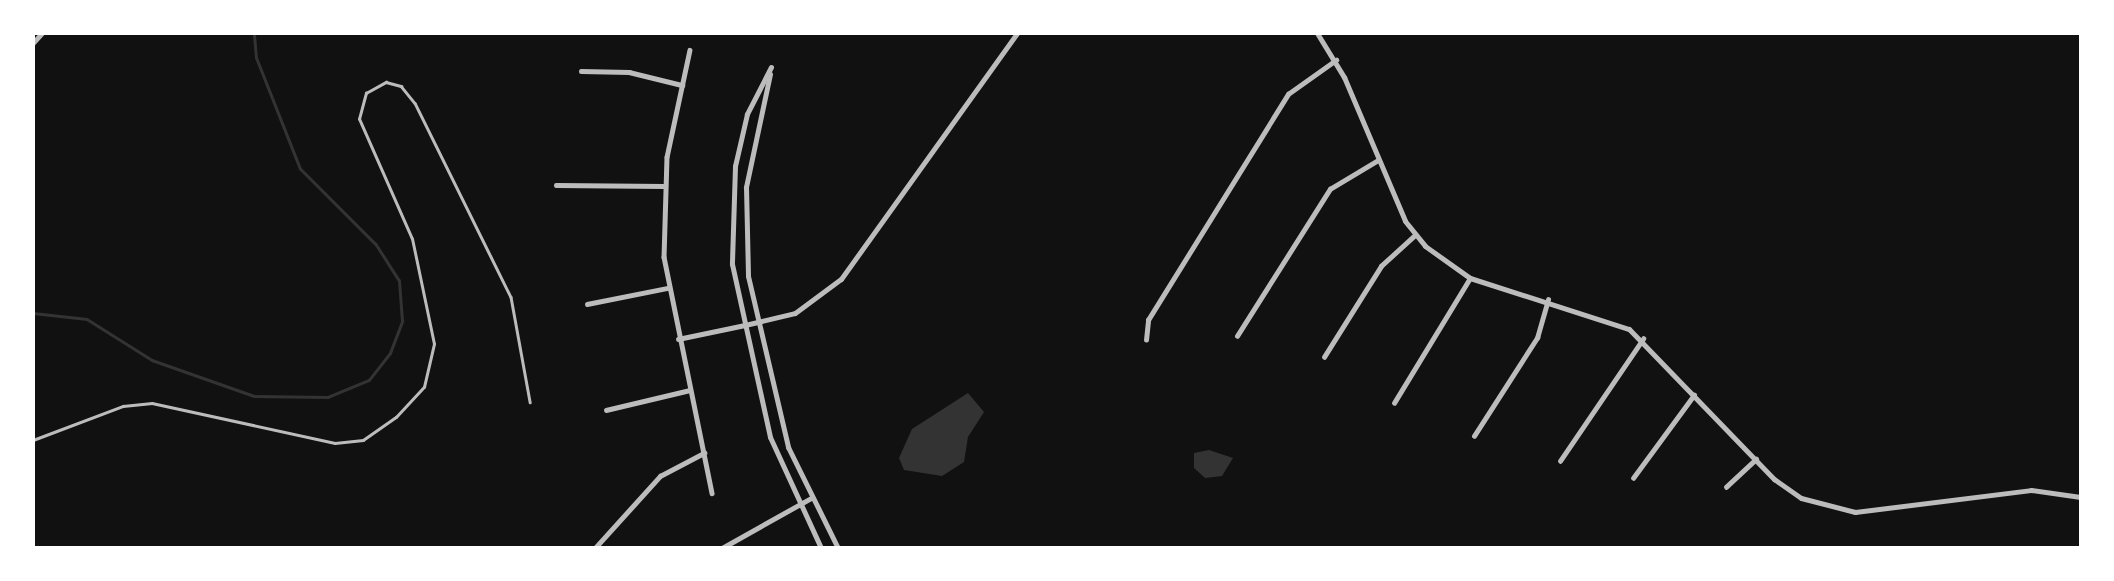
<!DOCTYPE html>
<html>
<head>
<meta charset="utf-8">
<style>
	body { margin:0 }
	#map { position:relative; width:2114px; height:581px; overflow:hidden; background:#111; font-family:Lora,serif }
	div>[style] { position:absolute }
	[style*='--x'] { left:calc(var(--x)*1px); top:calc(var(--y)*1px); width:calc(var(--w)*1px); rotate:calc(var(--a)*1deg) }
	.water>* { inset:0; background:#333 }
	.stream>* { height:2.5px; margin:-1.25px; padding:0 1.25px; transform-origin:1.25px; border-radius:1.25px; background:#333 }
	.service>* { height:2.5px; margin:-1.25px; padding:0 1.25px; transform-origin:1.25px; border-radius:1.25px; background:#bcbcbc }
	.minor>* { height:4.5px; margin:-2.25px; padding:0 2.25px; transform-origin:2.25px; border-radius:2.25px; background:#bcbcbc }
	.tertiary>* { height:5px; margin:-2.5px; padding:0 2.5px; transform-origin:2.5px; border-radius:2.5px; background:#bcbcbc }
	span { translate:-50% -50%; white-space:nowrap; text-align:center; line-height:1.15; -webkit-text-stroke:7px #fff; paint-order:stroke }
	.frame { position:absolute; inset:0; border:35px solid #fff; pointer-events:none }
</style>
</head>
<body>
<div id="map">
	<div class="water">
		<i style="clip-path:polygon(968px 393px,984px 412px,968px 437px,964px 462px,942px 476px,904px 470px,899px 458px,912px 429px)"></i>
		<i style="clip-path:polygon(1209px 450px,1233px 458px,1222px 476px,1205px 478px,1194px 468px,1194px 453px)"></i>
	</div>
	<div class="stream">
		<i style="--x:33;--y:313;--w:54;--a:6.3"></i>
		<i style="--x:87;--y:319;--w:77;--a:32.2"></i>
		<i style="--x:152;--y:360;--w:108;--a:19.4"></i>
		<i style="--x:254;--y:396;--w:74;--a:0.8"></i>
		<i style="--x:328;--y:397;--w:44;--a:-22.5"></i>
		<i style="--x:369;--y:380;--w:34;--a:-52"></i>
		<i style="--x:390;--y:353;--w:34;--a:-69"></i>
		<i style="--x:402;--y:321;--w:40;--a:-94.3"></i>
		<i style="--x:399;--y:281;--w:43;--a:-122.6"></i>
		<i style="--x:376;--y:245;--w:107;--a:-135"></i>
		<i style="--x:300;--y:169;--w:119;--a:-111.6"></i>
		<i style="--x:256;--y:58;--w:25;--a:-95"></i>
	</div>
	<div class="service">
		<i style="--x:33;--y:440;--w:96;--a:-20.7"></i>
		<i style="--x:123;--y:406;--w:29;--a:-6"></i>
		<i style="--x:152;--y:403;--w:187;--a:12.3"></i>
		<i style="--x:335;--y:443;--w:28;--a:-6"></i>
		<i style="--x:363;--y:440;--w:40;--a:-34.9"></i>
		<i style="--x:396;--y:417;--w:41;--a:-47"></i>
		<i style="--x:424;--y:387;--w:44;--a:-76.9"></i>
		<i style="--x:434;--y:344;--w:107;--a:-101.8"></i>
		<i style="--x:412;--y:239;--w:131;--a:-113.8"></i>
		<i style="--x:359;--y:119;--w:27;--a:-75"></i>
		<i style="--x:366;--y:93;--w:23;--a:-29"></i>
		<i style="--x:386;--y:82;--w:16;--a:15"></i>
		<i style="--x:401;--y:86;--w:22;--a:51"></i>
		<i style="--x:415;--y:103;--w:216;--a:63.7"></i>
		<i style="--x:511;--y:297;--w:107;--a:79.7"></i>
	</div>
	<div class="minor">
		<i style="--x:33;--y:43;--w:13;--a:-48"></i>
		<i style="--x:690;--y:50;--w:109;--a:102.1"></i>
		<i style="--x:667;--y:157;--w:100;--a:91.7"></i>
		<i style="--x:664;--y:257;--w:241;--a:78.5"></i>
		<i style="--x:581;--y:71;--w:48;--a:1.2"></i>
		<i style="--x:629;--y:72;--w:55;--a:13.8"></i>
		<i style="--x:556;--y:185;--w:108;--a:0.5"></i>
		<i style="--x:587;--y:304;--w:82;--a:-11.3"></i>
		<i style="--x:1237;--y:336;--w:174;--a:-57.7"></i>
		<i style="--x:1330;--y:189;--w:56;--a:-31.1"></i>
		<i style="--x:678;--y:339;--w:68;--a:-11.8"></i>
		<i style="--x:1146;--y:340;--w:20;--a:-84"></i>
		<i style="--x:1148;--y:320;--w:266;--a:-58.2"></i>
		<i style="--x:1288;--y:94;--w:59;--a:-35.3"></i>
		<i style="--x:1324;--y:357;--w:107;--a:-57.9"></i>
		<i style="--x:1381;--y:266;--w:46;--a:-42.4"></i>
		<i style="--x:1394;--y:403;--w:146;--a:-58.7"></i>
		<i style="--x:606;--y:410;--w:86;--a:-13.4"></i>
		<i style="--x:1474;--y:436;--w:117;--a:-57.3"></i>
		<i style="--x:1537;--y:338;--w:40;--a:-74"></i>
		<i style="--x:1560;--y:461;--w:148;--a:-55.8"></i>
		<i style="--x:1633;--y:478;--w:103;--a:-53.7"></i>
		<i style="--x:1726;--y:487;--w:41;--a:-43"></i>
		<i style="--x:595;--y:548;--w:97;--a:-47.9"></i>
		<i style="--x:660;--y:476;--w:50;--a:-27.6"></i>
		<i style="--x:722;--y:548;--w:102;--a:-29.3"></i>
	</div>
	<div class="tertiary">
		<i style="--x:1317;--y:33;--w:52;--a:58.5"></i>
		<i style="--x:1344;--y:77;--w:156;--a:67"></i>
		<i style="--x:1405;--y:221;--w:32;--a:51"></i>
		<i style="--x:1425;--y:246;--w:55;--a:35.4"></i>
		<i style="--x:1470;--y:278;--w:167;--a:17.8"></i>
		<i style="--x:1629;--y:329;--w:209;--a:46"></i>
		<i style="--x:1774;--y:479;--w:33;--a:35"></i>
		<i style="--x:1801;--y:498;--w:56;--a:14.5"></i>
		<i style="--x:1855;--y:512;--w:177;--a:-7.1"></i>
		<i style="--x:2031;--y:490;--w:50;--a:8"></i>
		<i style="--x:771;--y:67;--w:53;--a:117.1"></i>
		<i style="--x:747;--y:114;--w:53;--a:103"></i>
		<i style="--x:735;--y:166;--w:98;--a:91.8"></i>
		<i style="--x:732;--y:264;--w:177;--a:77.6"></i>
		<i style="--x:770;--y:437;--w:122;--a:65.3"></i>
		<i style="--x:770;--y:74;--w:116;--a:102"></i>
		<i style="--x:746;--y:187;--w:89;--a:88.7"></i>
		<i style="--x:748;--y:276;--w:176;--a:76.8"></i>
		<i style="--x:788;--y:447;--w:113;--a:63.7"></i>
		<i style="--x:745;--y:325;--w:51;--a:-13.5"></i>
		<i style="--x:795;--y:313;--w:57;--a:-36.5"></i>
		<i style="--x:841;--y:279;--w:302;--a:-54.4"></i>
	</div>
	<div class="frame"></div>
</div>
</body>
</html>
